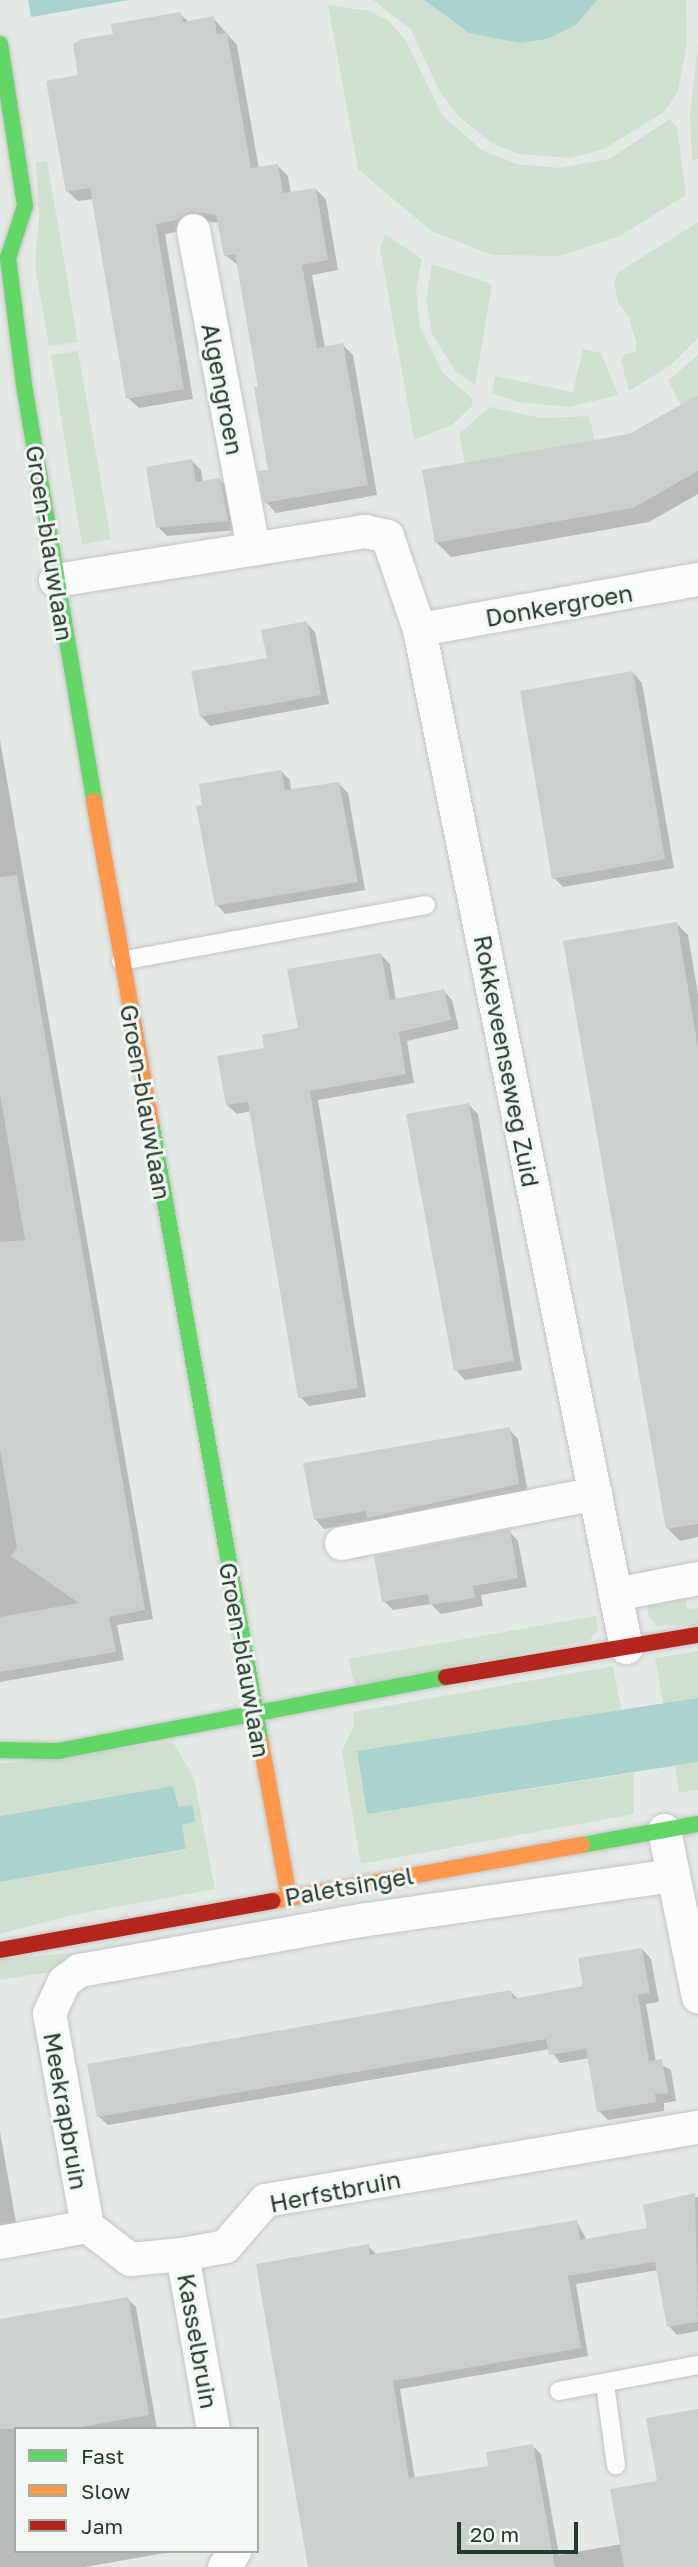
<!DOCTYPE html>
<html>
<head>
<meta charset="utf-8">
<style>
	body { margin:0 }
	#map { position:relative; width:698px; height:2567px; overflow:hidden; background:#e5e9e6; font-family:"Golos Text",sans-serif }
	div>[style] { position:absolute }
	[style*='--x'] { left:calc(var(--x)*1px); top:calc(var(--y)*1px); width:calc(var(--w)*1px); rotate:calc(var(--a)*1deg) }
	.green>* { inset:0; background:#d0e0d0 }
	.water>* { inset:0; background:#aad3ce }
	.shadow>* { inset:0; background:#0003 }
	.building>* { inset:0; background:#cbd0cd }
	.roads { filter:drop-shadow(0 0 2px #c2c6c3) drop-shadow(0 0 2px #c2c6c3) }
	.lane>* { height:18px; margin:-9px; padding:0 9px; transform-origin:9px; border-radius:9px; background:#fbfcfb }
	.street>* { height:33px; margin:-16.5px; padding:0 16.5px; transform-origin:16.5px; border-radius:16.5px; background:#fbfcfb }
	.fast>* { height:16px; margin:-8px; padding:0 8px; transform-origin:8px; border-radius:8px; background:#63d668 }
	.slow>* { height:16px; margin:-8px; padding:0 8px; transform-origin:8px; border-radius:8px; background:#ff974d }
	.jam>* { height:16px; margin:-8px; padding:0 8px; transform-origin:8px; border-radius:8px; background:#b3261e }
	span { translate:-50% -50%; white-space:nowrap; text-align:center; line-height:1.15; -webkit-text-stroke:6px #f3f8f4; paint-order:stroke }
	.street-label { font-size:24px; color:#25392e }
	.legend { position:absolute; left:14px; top:2427px; width:245px; height:126px; box-sizing:border-box; background:#f3f8f4; border:2px solid #a1aca5; margin:0; padding:9px 12px; list-style:none; font-size:21px; color:#25392e }
	.legend li { display:flex; align-items:center; gap:14px; height:35px }
	.legend b { width:35px; border:2px solid #a1aca5 }
	.scale { position:absolute; left:457px; top:2522px; width:121px; height:32px; box-sizing:border-box; border:4px solid #25392e; border-top:0; padding-left:9px; font-size:21px; line-height:24px; white-space:nowrap; color:#25392e; -webkit-text-stroke:5px #f3f8f4; paint-order:stroke }
</style>
</head>
<body>
<div id="map">
	<div class="green">
		<i style="clip-path:polygon(373px 0,424px 0,469px 33px,547px 39px,576px 25px,597px 0,686px 0,687px 43px,678px 91px,664px 112px,604px 149px,570px 158px,519px 154px,493px 144px,458px 116px,440px 92px,411px 30px)"></i>
		<i style="clip-path:polygon(328px 5px,370px 11px,390px 22px,406px 41px,442px 115px,482px 150px,517px 164px,560px 168px,609px 159px,670px 119px,677px 127px,686px 195px,620px 236px,560px 256px,492px 255px,431px 231px,358px 169px)"></i>
		<i style="clip-path:polygon(698px 44px,698px 159px,692px 161px,690px 115px)"></i>
		<i style="clip-path:polygon(47px 161px,78px 342px,49px 346px,35px 267px,39px 216px,36px 162px)"></i>
		<i style="clip-path:polygon(698px 222px,698px 338px,671px 365px,629px 391px,621px 361px,625px 354px,636px 351px,636px 342px,629px 318px,618px 302px,614px 283px,617px 273px)"></i>
		<i style="clip-path:polygon(385px 234px,422px 259px,416px 289px,420px 327px,443px 373px,472px 398px,472px 406px,452px 425px,414px 440px,380px 248px)"></i>
		<i style="clip-path:polygon(432px 264px,492px 284px,475px 385px,456px 372px,432px 334px,426px 300px)"></i>
		<i style="clip-path:polygon(583px 349px,601px 353px,618px 395px,569px 407px,518px 402px,492px 393px,495px 376px,573px 392px)"></i>
		<i style="clip-path:polygon(78px 351px,111px 539px,82px 545px,51px 355px)"></i>
		<i style="clip-path:polygon(698px 355px,698px 395px,681px 405px,668px 381px)"></i>
		<i style="clip-path:polygon(489px 407px,541px 418px,589px 416px,595px 440px,465px 463px,459px 434px)"></i>
		<i style="clip-path:polygon(683px 1588px,687px 1609px,698px 1608px,698px 1625px,656px 1626px,648px 1615px,647px 1603px)"></i>
		<i style="clip-path:polygon(596px 1616px,598px 1629px,590px 1640px,355px 1686px,348px 1659px)"></i>
		<i style="clip-path:polygon(698px 1651px,698px 1698px,663px 1704px,655px 1658px)"></i>
		<i style="clip-path:polygon(613px 1666px,622px 1712px,357px 1752px,367px 1814px,634px 1773px,634px 1814px,361px 1864px,342px 1751px,354px 1725px,353px 1712px)"></i>
		<i style="clip-path:polygon(173px 1742px,194px 1778px,215px 1889px,73px 1915px,0 1934px,0 1882px,185px 1850px,182px 1825px,195px 1822px,179px 1807px,173px 1786px,0 1816px,0 1764px)"></i>
		<i style="clip-path:polygon(698px 1762px,698px 1790px,679px 1793px,675px 1766px)"></i>
		<i style="clip-path:polygon(74px 1953px,50px 1972px,0 1980px,0 1959px)"></i>
	</div>
	<div class="water">
		<i style="clip-path:polygon(28px 0,129px 0,31px 17px)"></i>
		<i style="clip-path:polygon(424px 0,597px 0,576px 25px,547px 39px,520px 43px,469px 33px)"></i>
		<i style="clip-path:polygon(698px 1698px,698px 1762px,367px 1814px,357px 1751px)"></i>
		<i style="clip-path:polygon(173px 1786px,179px 1807px,192px 1805px,194px 1813px,195px 1822px,182px 1825px,186px 1849px,0 1882px,0 1816px)"></i>
	</div>
	<div class="shadow">
		<i style="clip-path:polygon(180px 14px,189px 22px,213px 18px,237px 45px,259px 169px,278px 166px,288px 176px,291px 194px,316px 189px,326px 200px,338px 270px,312px 275px,325px 348px,343px 345px,353px 355px,377px 495px,276px 513px,266px 502px,270px 471px,260px 388px,238px 265px,225px 255px,220px 223px,201px 221px,188px 230px,165px 234px,193px 399px,139px 408px,128px 398px,94px 199px,78px 201px,67px 191px,80px 77px)"></i>
		<i style="clip-path:polygon(698px 397px,698px 494px,649px 522px,451px 557px,436px 542px)"></i>
		<i style="clip-path:polygon(192px 461px,201px 470px,203px 483px,220px 480px,229px 489px,237px 530px,167px 536px,158px 527px)"></i>
		<i style="clip-path:polygon(306px 623px,315px 632px,329px 704px,210px 726px,201px 716px)"></i>
		<i style="clip-path:polygon(633px 673px,642px 683px,674px 868px,563px 887px,554px 878px)"></i>
		<i style="clip-path:polygon(0 740px,153px 1619px,117px 1625px,124px 1660px,0 1682px)"></i>
		<i style="clip-path:polygon(281px 771px,290px 780px,291px 791px,339px 784px,348px 793px,365px 890px,225px 914px,217px 905px)"></i>
		<i style="clip-path:polygon(676px 923px,688px 935px,698px 994px,698px 1537px,680px 1541px,668px 1529px)"></i>
		<i style="clip-path:polygon(381px 955px,390px 964px,396px 1001px,443px 990px,452px 1000px,459px 1029px,407px 1041px,414px 1083px,318px 1100px,366px 1397px,309px 1406px,300px 1397px,251px 1111px,237px 1114px,227px 1105px,266px 1049px,300px 1029px)"></i>
		<i style="clip-path:polygon(469px 1105px,478px 1114px,522px 1370px,465px 1380px,456px 1370px)"></i>
		<i style="clip-path:polygon(509px 1429px,518px 1439px,528px 1493px,324px 1529px,315px 1519px)"></i>
		<i style="clip-path:polygon(509px 1531px,518px 1541px,527px 1587px,481px 1595px,483px 1606px,441px 1614px,431px 1604px,393px 1610px,384px 1601px)"></i>
		<i style="clip-path:polygon(642px 1949px,651px 1959px,659px 2002px,646px 2004px,656px 2062px,671px 2070px,676px 2101px,664px 2103px,664px 2111px,608px 2120px,599px 2111px,590px 2058px,560px 2063px,550px 2049px,108px 2125px,98px 2116px,511px 1992px,519px 2000px,585px 1987px)"></i>
		<i style="clip-path:polygon(0 2132px,16px 2222px,0 2225px)"></i>
		<i style="clip-path:polygon(698px 2197px,698px 2331px,677px 2335px,669px 2326px,658px 2270px,576px 2284px,588px 2356px,400px 2389px,415px 2479px,490px 2467px,533px 2446px,541px 2454px,559px 2555px,622px 2544px,698px 2411px,698px 2567px,310px 2567px,368px 2246px,376px 2254px,576px 2221px,587px 2240px,649px 2229px,645px 2206px)"></i>
		<i style="clip-path:polygon(128px 2299px,136px 2307px,157px 2429px,16px 2429px,16px 2551px,176px 2551px,85px 2567px,0 2567px,0 2321px)"></i>
	</div>
	<div class="building">
		<i style="clip-path:polygon(181px 12px,183px 22px,214px 16px,217px 34px,227px 33px,251px 168px,278px 164px,283px 193px,316px 188px,328px 260px,302px 265px,317px 348px,343px 343px,368px 485px,264px 503px,258px 471px,268px 470px,254px 387px,258px 387px,235px 254px,224px 256px,216px 215px,190px 211px,177px 220px,156px 224px,184px 389px,126px 399px,90px 188px,66px 192px,46px 81px,78px 75px,73px 44px,82px 39px,113px 34px,111px 24px)"></i>
		<i style="clip-path:polygon(698px 395px,698px 471px,633px 508px,435px 543px,422px 470px,629px 434px)"></i>
		<i style="clip-path:polygon(192px 459px,196px 482px,220px 478px,228px 521px,156px 528px,146px 467px)"></i>
		<i style="clip-path:polygon(307px 621px,321px 695px,200px 717px,191px 671px,267px 658px,261px 630px)"></i>
		<i style="clip-path:polygon(633px 671px,665px 859px,552px 879px,520px 691px)"></i>
		<i style="clip-path:polygon(281px 770px,285px 790px,339px 782px,358px 882px,215px 906px,196px 806px,202px 805px,199px 784px)"></i>
		<i style="clip-path:polygon(17px 875px,145px 1610px,109px 1617px,116px 1652px,0 1672px,0 1617px,79px 1603px,11px 1556px,17px 1548px,0 1449px,0 1242px,25px 1240px,0 1094px,0 877px)"></i>
		<i style="clip-path:polygon(677px 922px,698px 1048px,698px 1524px,666px 1529px,563px 941px)"></i>
		<i style="clip-path:polygon(381px 953px,390px 1000px,444px 989px,451px 1020px,399px 1032px,406px 1074px,310px 1091px,358px 1388px,298px 1398px,248px 1102px,226px 1105px,217px 1056px,264px 1048px,262px 1035px,298px 1028px,287px 969px)"></i>
		<i style="clip-path:polygon(469px 1103px,514px 1361px,454px 1371px,406px 1114px)"></i>
		<i style="clip-path:polygon(510px 1427px,519px 1484px,367px 1518px,366px 1511px,314px 1520px,303px 1463px)"></i>
		<i style="clip-path:polygon(510px 1529px,518px 1578px,473px 1586px,475px 1598px,430px 1605px,428px 1594px,382px 1602px,374px 1556px)"></i>
		<i style="clip-path:polygon(642px 1948px,650px 1993px,638px 1995px,649px 2061px,662px 2059px,668px 2093px,655px 2094px,656px 2102px,597px 2112px,586px 2049px,549px 2055px,546px 2039px,97px 2117px,87px 2064px,511px 1990px,513px 1999px,583px 1986px,578px 1958px)"></i>
		<i style="clip-path:polygon(695px 2193px,698px 2322px,667px 2327px,655px 2262px,568px 2276px,581px 2348px,393px 2381px,409px 2478px,488px 2466px,486px 2452px,533px 2444px,555px 2567px,308px 2567px,256px 2264px,369px 2244px,370px 2255px,577px 2220px,580px 2240px,647px 2228px,643px 2205px)"></i>
		<i style="clip-path:polygon(128px 2297px,149px 2415px,70px 2429px,0 2429px,0 2319px)"></i>
		<i style="clip-path:polygon(698px 2409px,698px 2567px,624px 2567px,610px 2489px,657px 2481px,646px 2418px)"></i>
	</div>
	<div class="roads">
		<div class="lane">
			<i style="--x:121;--y:961;--w:310;--a:-10.4"></i>
			<i style="--x:605;--y:2384;--w:82;--a:82.3"></i>
			<i style="--x:559;--y:2391;--w:141;--a:-10.6"></i>
		</div>
		<div class="street">
			<i style="--x:193;--y:230;--w:324;--a:79.3"></i>
			<i style="--x:55;--y:580;--w:314;--a:-9"></i>
			<i style="--x:365;--y:531;--w:23;--a:13"></i>
			<i style="--x:387;--y:536;--w:98;--a:71"></i>
			<i style="--x:419;--y:629;--w:1039;--a:78.51"></i>
			<i style="--x:419;--y:629;--w:283;--a:-10.2"></i>
			<i style="--x:341;--y:1543;--w:259;--a:-11.1"></i>
			<i style="--x:615;--y:1594;--w:85;--a:-10.9"></i>
			<i style="--x:664;--y:1830;--w:170;--a:78.5"></i>
			<i style="--x:87;--y:2226;--w:216;--a:-100.1"></i>
			<i style="--x:49;--y:2013;--w:35;--a:-65"></i>
			<i style="--x:64;--y:1981;--w:19;--a:-36"></i>
			<i style="--x:79;--y:1970;--w:285;--a:-10.1"></i>
			<i style="--x:360;--y:1920;--w:315;--a:-8.2"></i>
			<i style="--x:0;--y:2242;--w:88;--a:-10.4"></i>
			<i style="--x:87;--y:2226;--w:54;--a:37.5"></i>
			<i style="--x:130;--y:2259;--w:52;--a:-5.5"></i>
			<i style="--x:182;--y:2254;--w:44;--a:-10.5"></i>
			<i style="--x:225;--y:2246;--w:61;--a:-49"></i>
			<i style="--x:265;--y:2200;--w:439;--a:-9.6"></i>
			<i style="--x:182;--y:2254;--w:178;--a:80"></i>
			<i style="--x:224;--y:2567;--w:19;--a:-58"></i>
		</div>
		<div class="fast">
			<i style="--x:0;--y:44;--w:164;--a:81.2"></i>
			<i style="--x:25;--y:206;--w:55;--a:108.1"></i>
			<i style="--x:8;--y:258;--w:128;--a:82.8"></i>
			<i style="--x:24;--y:385;--w:422;--a:80.4"></i>
			<i style="--x:151;--y:1122;--w:631;--a:79.96"></i>
			<i style="--x:0;--y:1750;--w:58;--a:1"></i>
			<i style="--x:58;--y:1751;--w:395;--a:-10.8"></i>
			<i style="--x:582;--y:1845;--w:118;--a:-10.3"></i>
		</div>
		<div class="slow">
			<i style="--x:94;--y:801;--w:326;--a:79.9"></i>
			<i style="--x:261;--y:1743;--w:157;--a:79.7"></i>
			<i style="--x:273;--y:1901;--w:314;--a:-10.3"></i>
		</div>
		<div class="jam">
			<i style="--x:446;--y:1677;--w:255;--a:-9.5"></i>
			<i style="--x:0;--y:1950;--w:277;--a:-10.2"></i>
		</div>
	</div>
	<div class="street-label">
		<span style="left:223px;top:389px;rotate:79deg">Algengroen</span>
		<span style="left:50px;top:543px;rotate:81deg">Groen-blauwlaan</span>
		<span style="left:559px;top:605px;rotate:-10deg">Donkergroen</span>
		<span style="left:507px;top:1061px;rotate:79deg">Rokkeveenseweg Zuid</span>
		<span style="left:146px;top:1102px;rotate:80deg">Groen-blauwlaan</span>
		<span style="left:245px;top:1660px;rotate:80deg">Groen-blauwlaan</span>
		<span style="left:349px;top:1886px;rotate:-10deg">Paletsingel</span>
		<span style="left:66px;top:2111px;rotate:80deg">Meekrapbruin</span>
		<span style="left:335px;top:2191px;rotate:-11deg">Herfstbruin</span>
		<span style="left:198px;top:2341px;rotate:80deg">Kasselbruin</span>
	</div>
	<ul class="legend">
	<li><b style="height:9px;background:#63d668"></b>Fast</li>
	<li><b style="height:9px;background:#ff974d"></b>Slow</li>
	<li><b style="height:9px;background:#b3261e"></b>Jam</li>
	</ul>
	<div class="scale">20 m</div>
</div>
</body>
</html>
